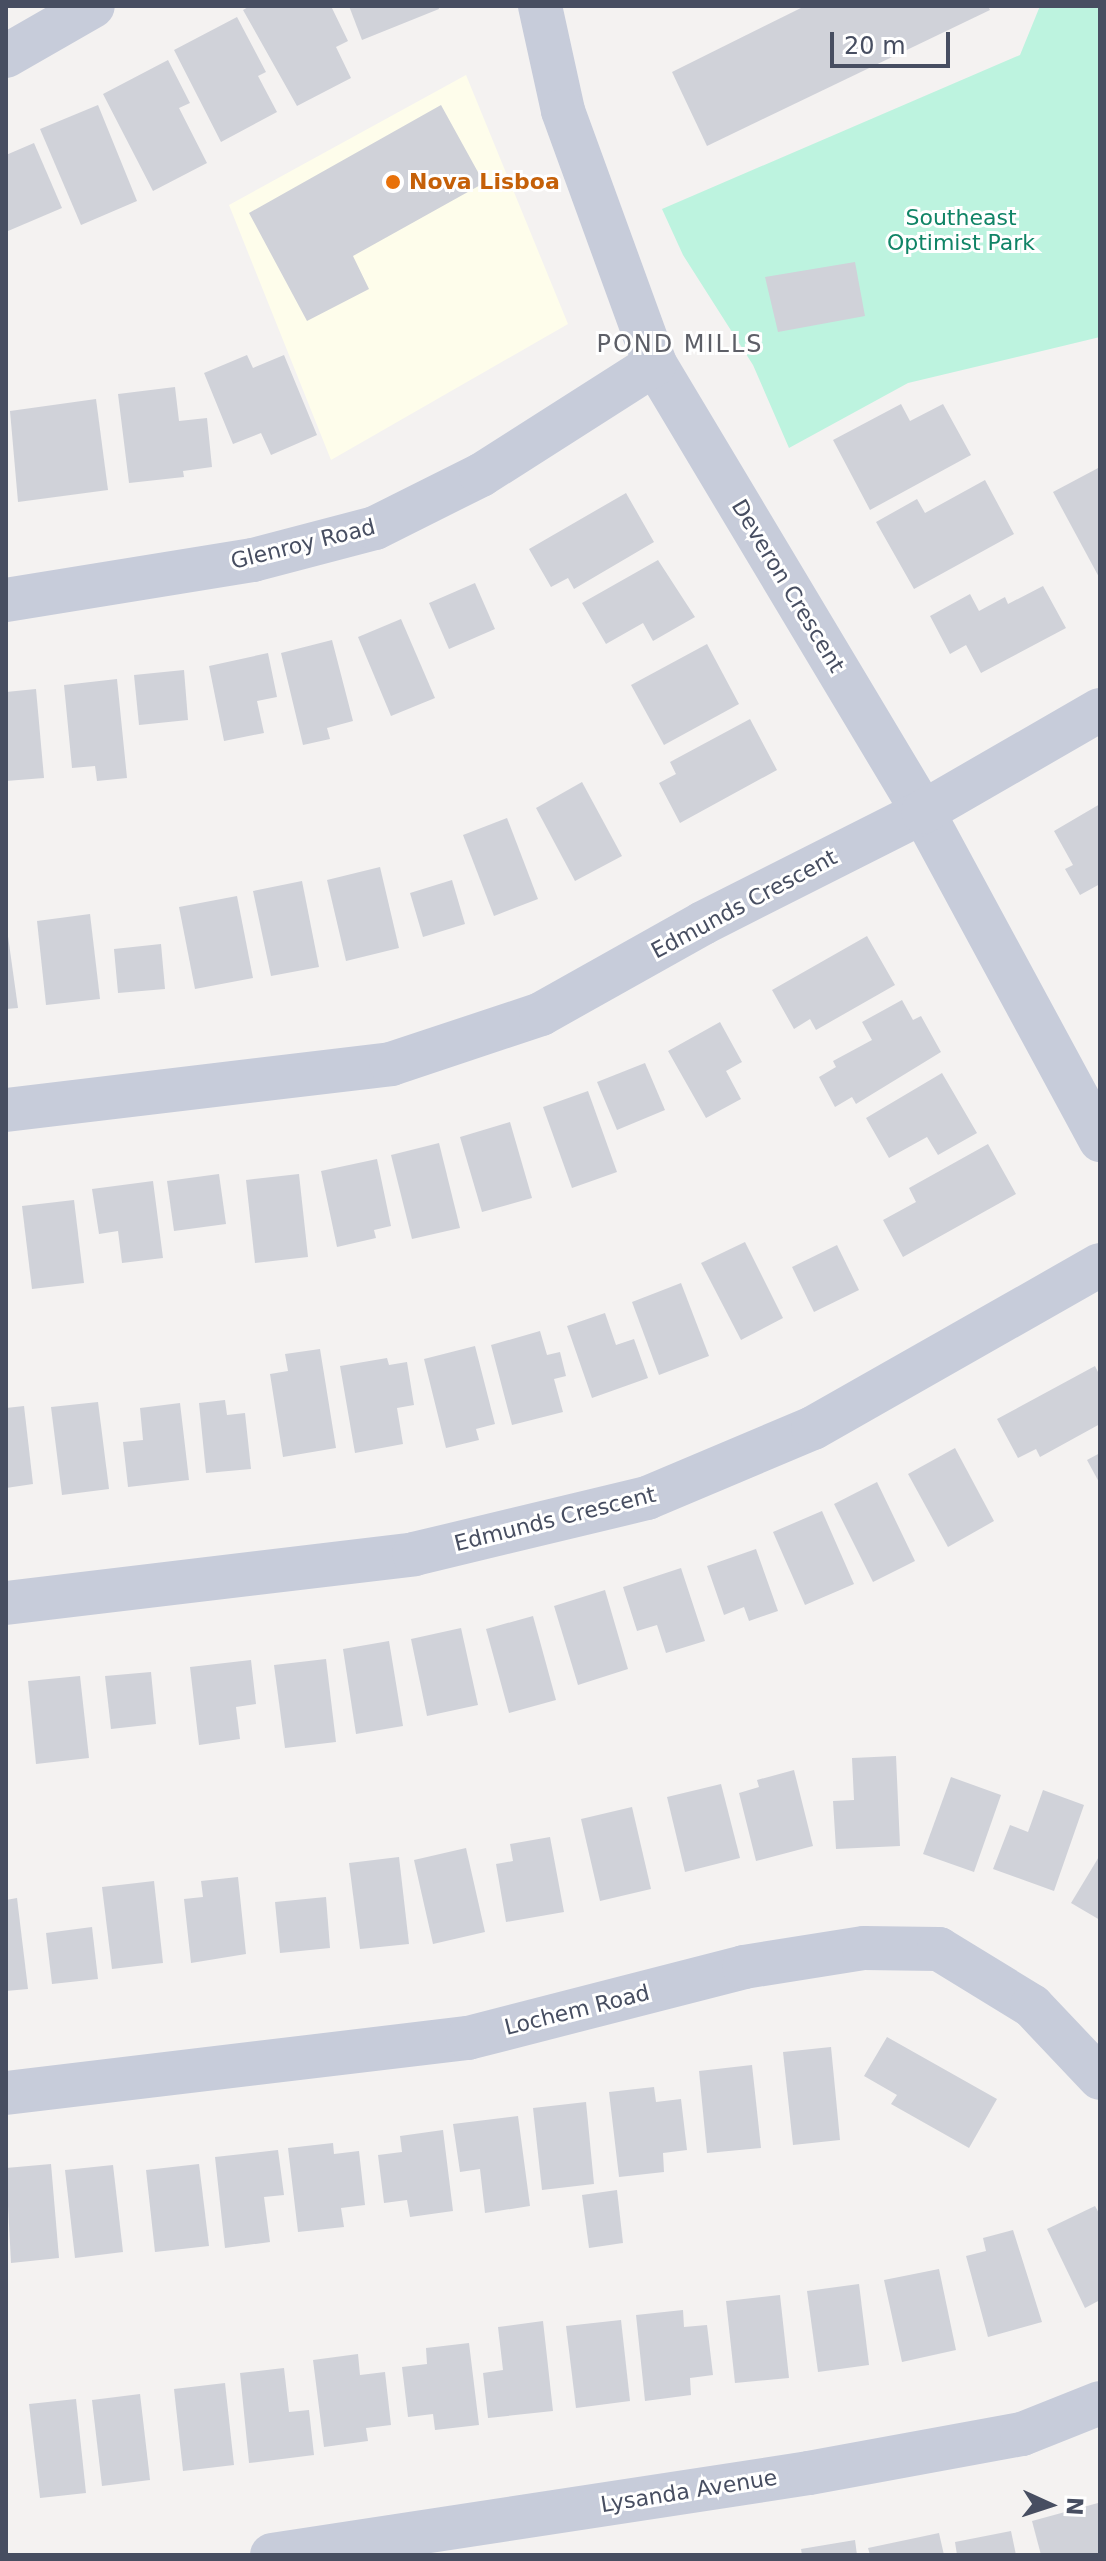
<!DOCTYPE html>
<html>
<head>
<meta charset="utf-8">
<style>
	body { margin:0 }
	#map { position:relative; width:1106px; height:2561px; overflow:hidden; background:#f4f2f1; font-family:"DejaVu Sans",sans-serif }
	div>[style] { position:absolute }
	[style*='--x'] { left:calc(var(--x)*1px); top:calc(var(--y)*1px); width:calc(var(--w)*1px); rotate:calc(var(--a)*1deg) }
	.commercial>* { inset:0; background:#fefdeb }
	.green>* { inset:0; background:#bdf3df }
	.building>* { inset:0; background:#d0d2d9 }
	.minor>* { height:44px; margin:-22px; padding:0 22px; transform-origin:22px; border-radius:22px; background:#c7ccda }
	.dots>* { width:22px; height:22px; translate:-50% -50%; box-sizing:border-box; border:4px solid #fff; border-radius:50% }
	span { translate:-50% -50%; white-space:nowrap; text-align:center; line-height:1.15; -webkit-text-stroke:6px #fff; paint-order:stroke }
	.food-label { font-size:22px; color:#c56008; font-weight:700 }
	.left { translate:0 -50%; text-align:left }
	.park-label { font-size:22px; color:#108466 }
	.street-label { font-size:22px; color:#474e61 }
	.neighbourhood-label { font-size:24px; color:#5d5f67; letter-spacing:2px }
	.frame { position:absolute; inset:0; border:8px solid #474e61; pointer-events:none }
	.north { position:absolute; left:1010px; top:2465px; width:80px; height:80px; -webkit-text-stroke:6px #fff; paint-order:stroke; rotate:93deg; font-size:22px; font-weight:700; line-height:32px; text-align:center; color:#474e61 }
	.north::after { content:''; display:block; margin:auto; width:28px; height:36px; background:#474e61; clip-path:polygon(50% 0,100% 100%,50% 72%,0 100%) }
	.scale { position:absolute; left:830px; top:32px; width:120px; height:36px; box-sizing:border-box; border:4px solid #474e61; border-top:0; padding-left:10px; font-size:24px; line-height:28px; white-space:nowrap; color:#474e61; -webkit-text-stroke:6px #fff; paint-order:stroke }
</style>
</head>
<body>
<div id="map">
	<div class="commercial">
		<i style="clip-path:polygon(466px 75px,568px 324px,331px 460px,229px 205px)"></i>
	</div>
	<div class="green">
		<i style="clip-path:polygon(1040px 6px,1100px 6px,1100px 337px,908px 383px,789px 448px,753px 365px,683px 255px,662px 209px,1020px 55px)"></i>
	</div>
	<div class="building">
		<i style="clip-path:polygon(250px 6px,331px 6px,348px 41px,336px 47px,351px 78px,297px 106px,243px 10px)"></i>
		<i style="clip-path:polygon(349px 6px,438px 6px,439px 9px,362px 40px)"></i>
		<i style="clip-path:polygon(805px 6px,988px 6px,990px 10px,707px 146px,672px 72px)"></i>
		<i style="clip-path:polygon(237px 17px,266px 72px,258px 76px,277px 112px,221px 142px,174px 50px)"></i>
		<i style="clip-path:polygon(168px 60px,190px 103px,179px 108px,207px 163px,153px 191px,103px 94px)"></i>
		<i style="clip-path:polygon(98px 105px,137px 201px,81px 225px,40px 129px)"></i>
		<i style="clip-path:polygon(441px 105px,484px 183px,353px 256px,369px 289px,307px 321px,249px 213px)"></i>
		<i style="clip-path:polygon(34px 143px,62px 208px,8px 231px,6px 155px)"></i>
		<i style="clip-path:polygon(855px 262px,865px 316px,778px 332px,765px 277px)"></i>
		<i style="clip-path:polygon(247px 355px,253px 368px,284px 355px,317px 435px,271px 455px,261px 433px,233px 444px,204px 373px)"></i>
		<i style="clip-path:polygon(175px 387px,179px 421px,207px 418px,212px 467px,183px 471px,184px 477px,129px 483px,118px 394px)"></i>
		<i style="clip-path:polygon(96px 399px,108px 490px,18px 502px,10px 411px)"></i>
		<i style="clip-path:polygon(901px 404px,910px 421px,943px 404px,971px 455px,870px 510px,833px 440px)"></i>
		<i style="clip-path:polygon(1100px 467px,1100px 579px,1053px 492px)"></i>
		<i style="clip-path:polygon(985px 480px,1014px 534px,914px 589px,876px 522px,917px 499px,925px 513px)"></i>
		<i style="clip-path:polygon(626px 493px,654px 542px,574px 589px,568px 578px,551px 587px,529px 549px)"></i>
		<i style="clip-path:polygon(658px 560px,695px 617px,653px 641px,643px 623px,606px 644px,582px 603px)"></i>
		<i style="clip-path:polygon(475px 583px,495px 629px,449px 649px,429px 603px)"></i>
		<i style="clip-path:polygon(1043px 586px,1066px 628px,981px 673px,966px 645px,950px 654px,930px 616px,970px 594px,979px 611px,1005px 597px,1008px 604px)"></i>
		<i style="clip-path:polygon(401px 619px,435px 698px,391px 716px,358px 637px)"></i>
		<i style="clip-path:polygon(332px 640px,353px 721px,327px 728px,330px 739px,303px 745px,281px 653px)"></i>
		<i style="clip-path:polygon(707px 644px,739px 704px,664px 745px,631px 685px)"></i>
		<i style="clip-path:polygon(268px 653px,277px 697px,257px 701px,264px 733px,224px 741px,209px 666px)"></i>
		<i style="clip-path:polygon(184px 670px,188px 720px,139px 725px,134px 675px)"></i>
		<i style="clip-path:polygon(117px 679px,127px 778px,97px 781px,95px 766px,72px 768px,64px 685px)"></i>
		<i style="clip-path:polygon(36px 689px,44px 778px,6px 781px,6px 692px)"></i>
		<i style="clip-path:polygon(750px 719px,777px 770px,680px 823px,659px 783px,676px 774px,670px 762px)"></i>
		<i style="clip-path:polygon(582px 782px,622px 856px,575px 881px,536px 808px)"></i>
		<i style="clip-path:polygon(1100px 804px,1100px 884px,1080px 895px,1065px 869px,1073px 865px,1054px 831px)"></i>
		<i style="clip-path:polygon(507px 818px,538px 899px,494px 916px,463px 835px)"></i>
		<i style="clip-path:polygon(380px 867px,399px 948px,346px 961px,327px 880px)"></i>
		<i style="clip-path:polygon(452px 880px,465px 924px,423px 937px,410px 893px)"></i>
		<i style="clip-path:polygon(302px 881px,319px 967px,271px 976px,253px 891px)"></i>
		<i style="clip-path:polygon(237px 896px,253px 978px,195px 989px,179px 907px)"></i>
		<i style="clip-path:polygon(90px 914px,100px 999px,46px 1005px,37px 921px)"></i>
		<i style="clip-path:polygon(6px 922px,18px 1008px,6px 1009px)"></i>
		<i style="clip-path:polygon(867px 936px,895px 985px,816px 1030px,810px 1019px,794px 1029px,772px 990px)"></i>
		<i style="clip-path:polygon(161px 944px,165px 989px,118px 993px,114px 949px)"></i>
		<i style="clip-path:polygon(902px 1000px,913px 1020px,921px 1016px,941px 1052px,856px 1104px,852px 1097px,835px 1107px,819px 1077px,836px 1067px,833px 1061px,872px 1040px,862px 1022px)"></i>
		<i style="clip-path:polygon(720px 1022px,742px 1062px,726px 1071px,741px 1099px,706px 1118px,668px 1051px)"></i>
		<i style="clip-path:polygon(645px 1063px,665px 1110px,617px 1130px,597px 1082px)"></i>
		<i style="clip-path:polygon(942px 1073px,977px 1133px,938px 1155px,927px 1137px,889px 1158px,866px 1118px)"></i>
		<i style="clip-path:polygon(588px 1091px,617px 1172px,572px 1188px,543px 1107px)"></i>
		<i style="clip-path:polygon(510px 1122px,532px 1198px,482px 1212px,460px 1137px)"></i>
		<i style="clip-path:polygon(439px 1143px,460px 1228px,412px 1239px,391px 1155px)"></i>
		<i style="clip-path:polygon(988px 1144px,1016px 1194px,903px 1257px,883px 1220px,916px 1202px,909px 1188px)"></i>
		<i style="clip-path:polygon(377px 1159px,391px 1226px,374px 1230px,376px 1238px,337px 1247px,321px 1171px)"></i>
		<i style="clip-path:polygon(219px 1174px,226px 1224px,174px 1231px,167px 1181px)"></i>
		<i style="clip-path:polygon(299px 1174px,308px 1257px,255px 1263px,246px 1180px)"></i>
		<i style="clip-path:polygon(153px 1181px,163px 1258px,122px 1263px,118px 1231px,99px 1234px,92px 1189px)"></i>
		<i style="clip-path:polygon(74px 1200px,84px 1283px,32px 1289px,22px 1206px)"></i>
		<i style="clip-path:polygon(745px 1242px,783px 1318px,741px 1340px,701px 1263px)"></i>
		<i style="clip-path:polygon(837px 1245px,859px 1290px,814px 1312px,792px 1267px)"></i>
		<i style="clip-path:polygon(681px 1283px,709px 1356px,659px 1375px,632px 1302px)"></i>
		<i style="clip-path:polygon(605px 1313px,616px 1345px,634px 1339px,648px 1378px,592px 1398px,567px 1326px)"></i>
		<i style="clip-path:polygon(540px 1331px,547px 1355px,560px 1352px,566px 1376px,554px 1379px,563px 1412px,512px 1425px,491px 1345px)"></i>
		<i style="clip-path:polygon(475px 1346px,495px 1424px,476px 1429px,479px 1440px,446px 1448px,424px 1359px)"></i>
		<i style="clip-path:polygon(320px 1349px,336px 1448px,283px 1457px,270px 1374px,288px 1371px,285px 1354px)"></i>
		<i style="clip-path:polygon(387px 1358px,389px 1365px,407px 1362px,414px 1405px,397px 1408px,403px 1444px,355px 1453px,340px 1366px)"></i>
		<i style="clip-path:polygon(1095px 1366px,1100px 1376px,1100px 1424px,1040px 1457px,1036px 1449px,1018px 1458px,997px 1419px)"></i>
		<i style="clip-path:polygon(225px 1400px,227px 1415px,245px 1413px,251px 1469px,206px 1473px,199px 1403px)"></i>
		<i style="clip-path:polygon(98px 1402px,109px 1489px,62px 1495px,51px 1407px)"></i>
		<i style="clip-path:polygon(180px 1403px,189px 1480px,128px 1487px,123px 1442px,143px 1440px,140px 1408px)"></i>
		<i style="clip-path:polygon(24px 1406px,33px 1484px,6px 1488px,6px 1408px)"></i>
		<i style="clip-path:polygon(955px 1448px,994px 1521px,948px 1547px,908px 1474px)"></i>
		<i style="clip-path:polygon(1100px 1453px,1100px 1484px,1087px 1460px)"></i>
		<i style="clip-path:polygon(877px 1482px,915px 1561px,873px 1582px,834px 1504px)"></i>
		<i style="clip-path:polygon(822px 1511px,854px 1584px,805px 1605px,773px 1532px)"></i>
		<i style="clip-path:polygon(756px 1549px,778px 1611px,749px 1621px,744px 1607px,724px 1615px,707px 1566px)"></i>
		<i style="clip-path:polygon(681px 1568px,705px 1641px,666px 1653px,657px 1625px,637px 1631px,623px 1587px)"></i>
		<i style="clip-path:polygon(605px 1590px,628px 1669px,578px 1685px,554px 1606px)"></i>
		<i style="clip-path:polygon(533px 1616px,556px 1700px,509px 1713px,486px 1629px)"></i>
		<i style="clip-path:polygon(461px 1628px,478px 1705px,427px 1716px,411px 1639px)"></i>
		<i style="clip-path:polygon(389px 1641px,403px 1726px,356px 1734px,343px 1649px)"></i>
		<i style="clip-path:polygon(326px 1659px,336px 1742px,285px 1748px,274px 1665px)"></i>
		<i style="clip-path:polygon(251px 1660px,256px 1704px,236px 1707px,240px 1739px,199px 1745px,190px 1667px)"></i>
		<i style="clip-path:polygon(151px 1672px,156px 1724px,111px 1729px,105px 1676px)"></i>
		<i style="clip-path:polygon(80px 1676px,89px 1758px,36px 1764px,28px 1681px)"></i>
		<i style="clip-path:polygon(896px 1756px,900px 1846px,836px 1849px,833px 1801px,854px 1800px,852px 1758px)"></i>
		<i style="clip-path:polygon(794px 1770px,813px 1846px,756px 1861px,739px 1793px,759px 1787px,757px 1780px)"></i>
		<i style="clip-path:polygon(951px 1777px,1001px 1795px,974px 1872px,923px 1854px)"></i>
		<i style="clip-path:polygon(721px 1784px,740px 1858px,685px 1872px,667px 1797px)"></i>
		<i style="clip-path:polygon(1043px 1790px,1084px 1805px,1054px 1891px,993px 1869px,1010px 1825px,1028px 1832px)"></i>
		<i style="clip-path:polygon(632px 1807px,651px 1889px,600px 1901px,581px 1819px)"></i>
		<i style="clip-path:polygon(550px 1837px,564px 1912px,506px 1922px,496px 1864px,513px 1861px,510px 1844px)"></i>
		<i style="clip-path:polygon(466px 1848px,485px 1932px,433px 1944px,414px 1860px)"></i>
		<i style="clip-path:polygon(1100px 1855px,1100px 1920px,1071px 1903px)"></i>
		<i style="clip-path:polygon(399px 1857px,409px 1944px,360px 1949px,349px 1863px)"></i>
		<i style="clip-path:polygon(238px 1877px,246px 1954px,191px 1963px,184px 1899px,203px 1897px,201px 1881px)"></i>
		<i style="clip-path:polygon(154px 1881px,163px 1963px,112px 1969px,102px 1887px)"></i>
		<i style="clip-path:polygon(326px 1897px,330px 1948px,280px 1953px,275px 1902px)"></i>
		<i style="clip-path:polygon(17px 1898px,28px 1989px,6px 1991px,6px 1900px)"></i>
		<i style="clip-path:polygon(92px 1927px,98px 1979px,52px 1984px,46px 1933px)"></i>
		<i style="clip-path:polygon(887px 2037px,997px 2099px,969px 2148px,891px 2104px,897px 2095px,864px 2076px)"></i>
		<i style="clip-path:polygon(831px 2047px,840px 2140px,793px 2145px,783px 2052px)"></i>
		<i style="clip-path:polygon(752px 2065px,761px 2148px,707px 2153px,699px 2071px)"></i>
		<i style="clip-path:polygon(654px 2087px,656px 2102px,681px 2099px,687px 2150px,663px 2153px,664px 2172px,619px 2177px,609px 2092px)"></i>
		<i style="clip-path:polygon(586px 2102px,594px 2184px,542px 2190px,533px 2108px)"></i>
		<i style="clip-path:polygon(518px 2116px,530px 2206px,485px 2213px,480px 2169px,460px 2172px,453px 2124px)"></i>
		<i style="clip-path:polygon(443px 2130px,453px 2211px,410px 2217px,407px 2200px,384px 2203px,378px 2155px,402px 2152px,400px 2136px)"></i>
		<i style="clip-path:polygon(333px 2143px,334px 2154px,359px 2151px,365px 2205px,341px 2208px,344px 2227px,298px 2232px,288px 2148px)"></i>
		<i style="clip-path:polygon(278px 2150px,284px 2195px,264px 2197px,270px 2242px,225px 2248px,215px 2157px)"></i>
		<i style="clip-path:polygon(51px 2164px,59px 2258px,11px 2263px,6px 2168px)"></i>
		<i style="clip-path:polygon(199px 2164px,209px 2246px,155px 2252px,146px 2170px)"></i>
		<i style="clip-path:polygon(113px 2165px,123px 2252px,75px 2258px,65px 2170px)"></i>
		<i style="clip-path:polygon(617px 2190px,623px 2243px,589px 2248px,582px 2195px)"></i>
		<i style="clip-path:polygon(1095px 2206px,1100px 2215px,1100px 2300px,1085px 2308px,1047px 2229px)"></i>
		<i style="clip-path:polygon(1013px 2230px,1042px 2322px,988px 2337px,966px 2256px,986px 2251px,983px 2238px)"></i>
		<i style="clip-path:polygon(939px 2269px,956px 2350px,902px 2362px,884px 2280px)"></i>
		<i style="clip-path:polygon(859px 2284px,869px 2365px,818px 2372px,807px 2291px)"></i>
		<i style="clip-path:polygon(780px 2295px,789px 2378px,735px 2383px,726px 2301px)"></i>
		<i style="clip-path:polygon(683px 2310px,684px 2327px,707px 2325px,713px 2375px,690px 2378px,691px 2395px,645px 2401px,636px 2315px)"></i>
		<i style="clip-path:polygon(621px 2320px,630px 2401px,576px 2408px,566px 2326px)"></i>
		<i style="clip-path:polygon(543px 2321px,553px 2411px,488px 2418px,483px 2373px,503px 2370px,498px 2327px)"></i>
		<i style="clip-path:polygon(469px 2343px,479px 2425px,435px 2430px,433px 2414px,408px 2417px,402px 2367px,427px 2364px,426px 2348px)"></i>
		<i style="clip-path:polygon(358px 2354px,360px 2375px,385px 2372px,391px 2425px,366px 2428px,368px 2441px,324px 2447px,313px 2360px)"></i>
		<i style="clip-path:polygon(284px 2368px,289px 2412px,309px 2410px,314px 2455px,249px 2463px,240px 2373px)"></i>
		<i style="clip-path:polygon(225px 2383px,234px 2465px,183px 2471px,174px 2389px)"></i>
		<i style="clip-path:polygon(140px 2394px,150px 2480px,102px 2486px,92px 2400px)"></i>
		<i style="clip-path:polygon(76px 2399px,86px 2493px,40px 2498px,29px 2404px)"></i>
		<i style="clip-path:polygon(1098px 2503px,1100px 2555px,1041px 2555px,1032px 2521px)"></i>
		<i style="clip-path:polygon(1011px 2531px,1016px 2555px,957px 2555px,955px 2542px)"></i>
		<i style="clip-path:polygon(939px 2533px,944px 2555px,870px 2555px,868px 2548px)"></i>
		<i style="clip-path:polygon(855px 2540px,857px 2555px,802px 2555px,801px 2549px)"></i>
	</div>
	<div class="minor">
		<i style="--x:540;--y:6;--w:107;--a:77.6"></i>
		<i style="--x:563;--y:111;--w:269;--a:70"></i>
		<i style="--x:655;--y:364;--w:522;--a:59.11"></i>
		<i style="--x:923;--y:812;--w:373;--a:61.6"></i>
		<i style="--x:6;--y:56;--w:100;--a:-29.9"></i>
		<i style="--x:6;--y:600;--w:250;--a:-9.2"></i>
		<i style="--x:253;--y:560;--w:126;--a:-14.7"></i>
		<i style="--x:375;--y:528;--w:119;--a:-26.6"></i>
		<i style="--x:481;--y:475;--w:206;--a:-32.5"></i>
		<i style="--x:6;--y:1110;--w:388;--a:-6.8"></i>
		<i style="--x:391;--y:1064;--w:158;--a:-18.4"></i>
		<i style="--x:541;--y:1014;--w:186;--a:-29.3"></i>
		<i style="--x:703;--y:923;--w:246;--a:-26.8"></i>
		<i style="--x:923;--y:812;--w:204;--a:-30"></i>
		<i style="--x:6;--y:1603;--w:411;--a:-6.8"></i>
		<i style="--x:414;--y:1554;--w:240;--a:-13.5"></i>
		<i style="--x:647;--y:1498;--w:180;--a:-22.9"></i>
		<i style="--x:813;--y:1428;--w:330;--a:-29.6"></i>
		<i style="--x:6;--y:2093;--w:465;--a:-6.8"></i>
		<i style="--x:468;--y:2038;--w:285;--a:-14.4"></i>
		<i style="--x:744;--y:1967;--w:121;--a:-9"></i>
		<i style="--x:864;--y:1948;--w:75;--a:0.8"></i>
		<i style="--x:939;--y:1949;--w:109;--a:31.5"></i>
		<i style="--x:1032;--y:2006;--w:99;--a:46.6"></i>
		<i style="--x:272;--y:2555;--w:543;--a:-8.68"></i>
		<i style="--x:809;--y:2473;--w:217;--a:-10.4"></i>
		<i style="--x:1022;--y:2434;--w:84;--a:-21.7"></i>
	</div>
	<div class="dots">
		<i style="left:393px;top:182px;background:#e8710a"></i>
	</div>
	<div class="food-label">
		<span class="left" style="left:409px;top:182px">Nova Lisboa</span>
	</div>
	<div class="park-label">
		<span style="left:961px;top:230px">Southeast<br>Optimist Park</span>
	</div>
	<div class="street-label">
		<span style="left:303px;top:544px;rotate:-14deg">Glenroy Road</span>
		<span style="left:788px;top:586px;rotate:59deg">Deveron Crescent</span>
		<span style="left:744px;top:904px;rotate:-28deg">Edmunds Crescent</span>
		<span style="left:555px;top:1519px;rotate:-14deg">Edmunds Crescent</span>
		<span style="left:577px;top:2010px;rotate:-14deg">Lochem Road</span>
		<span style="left:689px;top:2491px;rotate:-9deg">Lysanda Avenue</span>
	</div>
	<div class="neighbourhood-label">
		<span style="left:680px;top:345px">POND MILLS</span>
	</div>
	<div class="frame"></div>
	<div class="north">N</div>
	<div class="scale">20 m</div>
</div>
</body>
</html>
